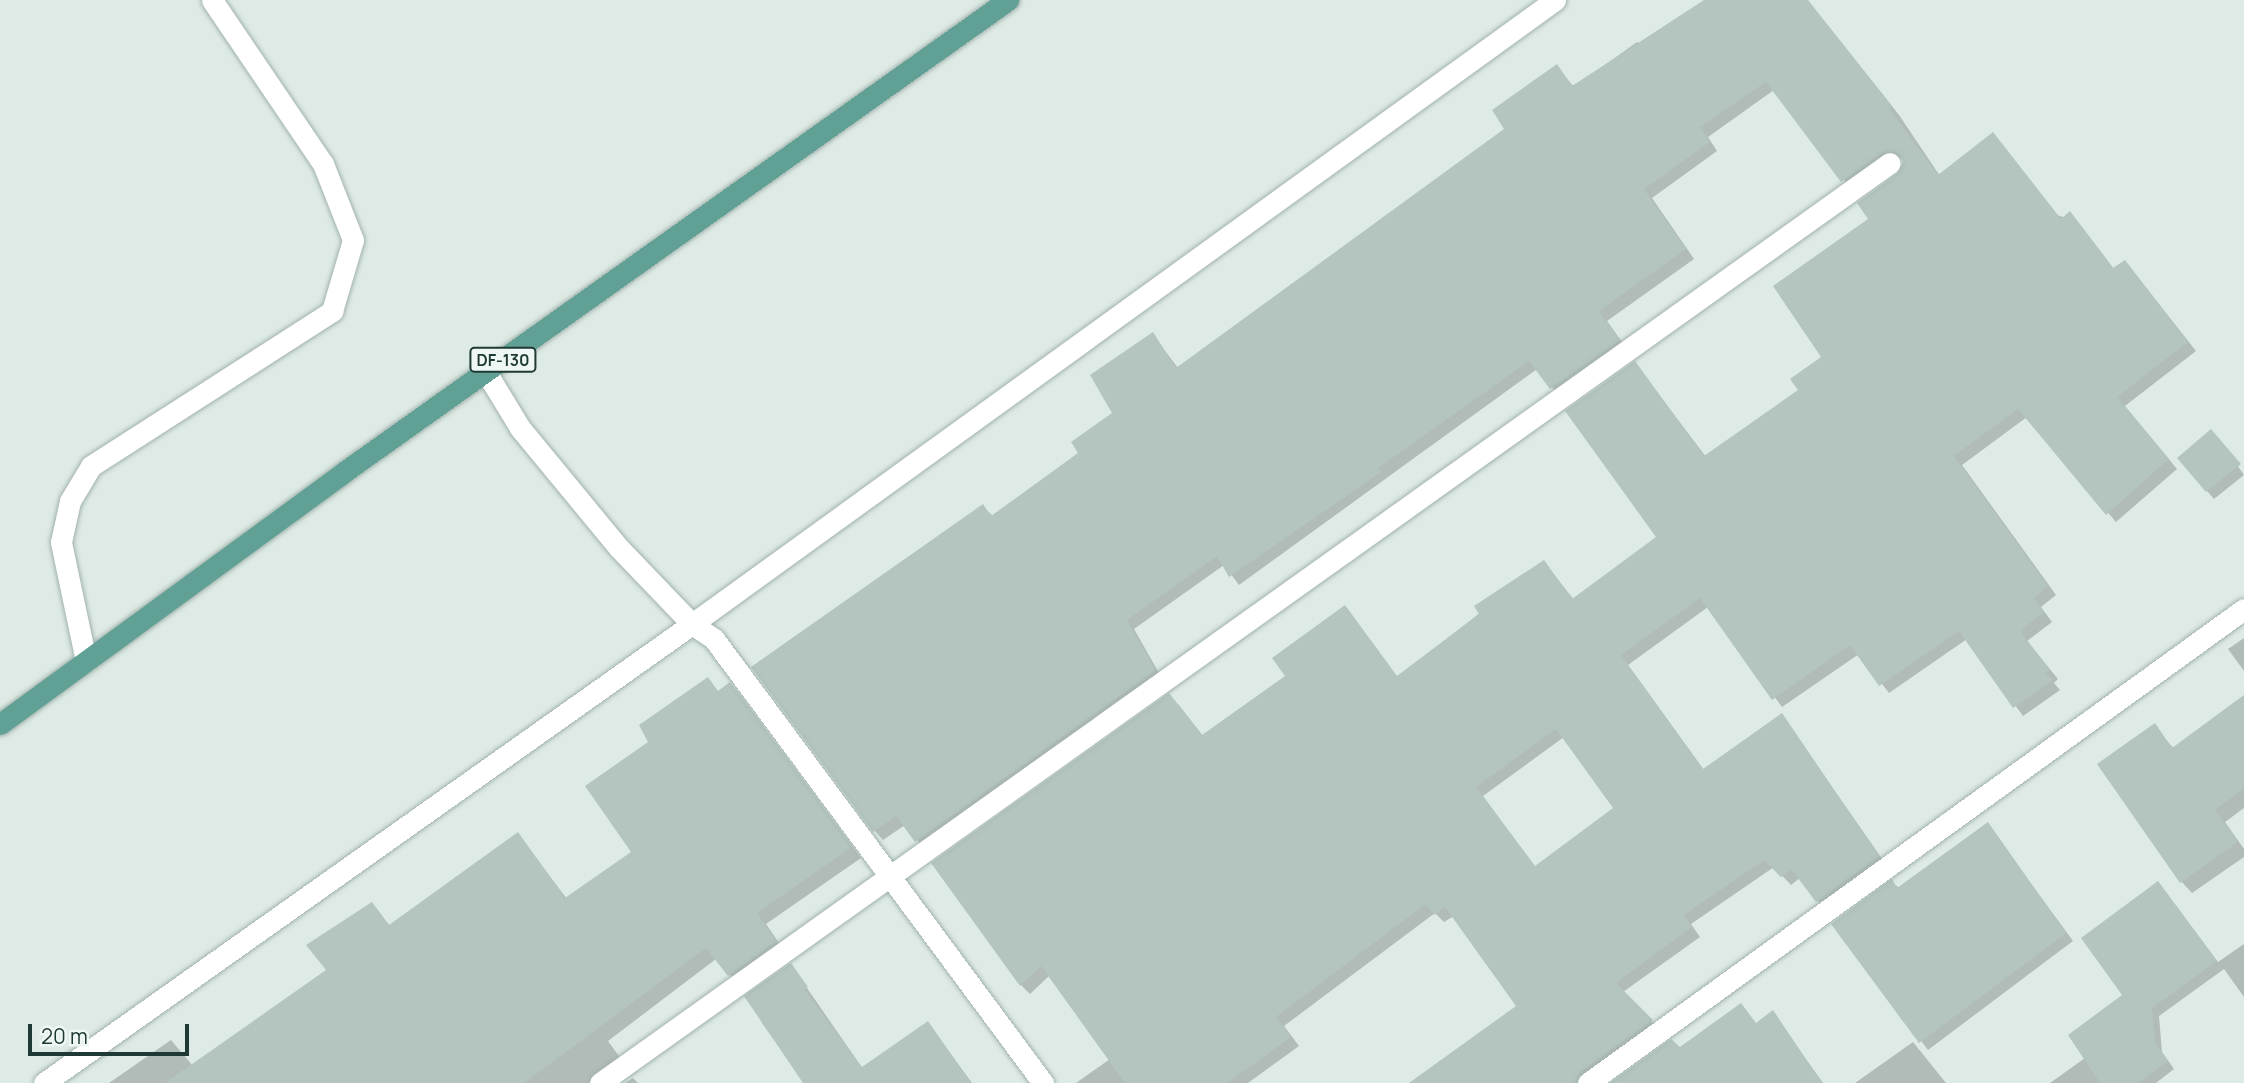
<!DOCTYPE html>
<html>
<head>
<meta charset="utf-8">
<style>
	body { margin:0 }
	#map { position:relative; width:2244px; height:1083px; overflow:hidden; background:#deeae5; font-family:Manrope,sans-serif }
	div>[style] { position:absolute }
	[style*='--x'] { left:calc(var(--x)*1px); top:calc(var(--y)*1px); width:calc(var(--w)*1px); rotate:calc(var(--a)*1deg) }
	.shadow>* { inset:0; background:#0003 }
	.building>* { inset:0; background:#b3c5be }
	.roads { filter:drop-shadow(0 0 2px #a1b2ac) drop-shadow(0 0 2px #a1b2ac) }
	.minor>* { height:21px; margin:-10.5px; padding:0 10.5px; transform-origin:10.5px; border-radius:10.5px; background:#fff }
	.major>* { height:21px; margin:-10.5px; padding:0 10.5px; transform-origin:10.5px; border-radius:10.5px; background:#61a195 }
	span { translate:-50% -50%; white-space:nowrap; text-align:center; line-height:1.15; -webkit-text-stroke:6px #eef7f3; paint-order:stroke }
	.shield-label span { padding:2px 5px; background:#eef7f3; border:2px solid; border-radius:5px; -webkit-text-stroke-width:0 }
	.shield-label { font-size:16px; color:#1f3a34; font-weight:700 }
	.scale { position:absolute; left:28px; top:1024px; width:161px; height:32px; box-sizing:border-box; border:4px solid #1f3a34; border-top:0; padding-left:9px; font-size:21px; line-height:24px; white-space:nowrap; color:#1f3a34; -webkit-text-stroke:5px #eef7f3; paint-order:stroke }
</style>
</head>
<body>
<div id="map">
	<div class="shadow">
		<i style="clip-path:polygon(evenodd,1716px 0,1807px 0,1899px 115px,1940px 176px,2078px 222px,2114px 269px,2125px 262px,2133px 271px,2196px 351px,2125px 406px,2177px 469px,2116px 522px,2027px 417px,1962px 465px,2056px 595px,2041px 607px,2052px 622px,2027px 641px,2058px 679px,2054px 683px,2060px 690px,2023px 716px,1967px 639px,1889px 693px,1859px 654px,1782px 707px,1708px 607px,1628px 665px,1704px 770px,1782px 715px,1887px 866px,1825px 910px,1800px 878px,1791px 885px,1774px 867px,1691px 924px,1700px 937px,1623px 992px,1660px 1030px,1587px 1083px,1415px 1083px,1519px 1006px,1454px 916px,1444px 922px,1435px 913px,1284px 1026px,1299px 1046px,1248px 1083px,1076px 1083px,1110px 1059px,1050px 975px,1030px 994px,1021px 985px,933px 864px,1178px 704px,1203px 736px,1287px 677px,1345px 607px,1398px 678px,1544px 562px,1574px 600px,1659px 538px,1635px 363px,1706px 457px,1800px 390px,1823px 357px,1871px 219px,1899px 175px,1904px 159px,1897px 158px,1851px 189px,1774px 90px,1708px 137px,1717px 151px,1652px 198px,1694px 259px,1607px 321px,1627px 349px,1560px 397px,1537px 369px,1239px 585px,1224px 565px,1134px 629px,1163px 680px,925px 850px,905px 825px,883px 840px,875px 831px,754px 668px,983px 507px,993px 516px,1080px 453px,1114px 414px,1153px 335px,1178px 368px,1506px 130px,1556px 66px,1574px 87px,1637px 42px,1640px 45px,1716px 0,1564px 737px,1615px 808px,1536px 868px,1483px 796px,1564px 737px)"></i>
		<i style="clip-path:polygon(2219px 439px,2244px 475px,2214px 499px,2207px 491px)"></i>
		<i style="clip-path:polygon(2244px 638px,2244px 671px,2228px 649px)"></i>
		<i style="clip-path:polygon(708px 680px,719px 692px,730px 685px,740px 695px,861px 858px,766px 924px,785px 952px,739px 985px,716px 959px,608px 1041px,626px 1066px,602px 1083px,109px 1083px,171px 1040px,193px 1066px,329px 971px,372px 904px,390px 926px,518px 834px,567px 899px,634px 852px,650px 742px)"></i>
		<i style="clip-path:polygon(2244px 697px,2244px 808px,2225px 822px,2244px 849px,2244px 857px,2192px 893px,2181px 881px,2154px 726px,2174px 749px)"></i>
		<i style="clip-path:polygon(1988px 825px,2073px 941px,1928px 1050px,1833px 924px,1892px 882px,1899px 888px)"></i>
		<i style="clip-path:polygon(2165px 891px,2218px 962px,2244px 944px,2244px 997px,2224px 969px,2159px 1016px,2162px 1052px,2174px 1069px,2156px 1083px,2050px 1083px,2085px 1058px,2125px 996px)"></i>
		<i style="clip-path:polygon(791px 965px,863px 1069px,928px 1023px,972px 1083px,806px 1083px,762px 1023px)"></i>
		<i style="clip-path:polygon(1773px 1013px,1823px 1083px,1613px 1083px,1679px 1049px,1757px 1025px)"></i>
		<i style="clip-path:polygon(1913px 1042px,1946px 1083px,1855px 1083px)"></i>
		<i style="clip-path:polygon(633px 1078px,638px 1083px,625px 1083px)"></i>
	</div>
	<div class="building">
		<i style="clip-path:polygon(evenodd,1704px 0,1808px 0,1892px 106px,1889px 108px,1938px 175px,1993px 132px,2061px 219px,2070px 211px,2113px 268px,2125px 260px,2188px 342px,2117px 397px,2169px 459px,2106px 515px,2018px 409px,1954px 456px,2048px 586px,2034px 598px,2044px 612px,2020px 631px,2050px 670px,2046px 673px,2053px 680px,2013px 708px,1959px 631px,1879px 686px,1850px 645px,1772px 700px,1700px 598px,1621px 655px,1703px 769px,1782px 713px,1879px 856px,1816px 902px,1792px 870px,1781px 877px,1764px 860px,1684px 915px,1692px 927px,1616px 983px,1653px 1020px,1580px 1072px,1575px 1083px,1409px 1083px,1516px 1006px,1445px 907px,1434px 915px,1426px 904px,1276px 1017px,1291px 1037px,1227px 1083px,1125px 1083px,1041px 966px,1020px 986px,931px 863px,1169px 693px,1202px 735px,1285px 676px,1272px 658px,1345px 605px,1397px 676px,1479px 614px,1474px 606px,1544px 560px,1572px 599px,1656px 537px,1565px 411px,1635px 361px,1704px 456px,1798px 390px,1790px 379px,1821px 357px,1773px 286px,1868px 219px,1857px 203px,1898px 173px,1903px 162px,1900px 155px,1883px 152px,1841px 182px,1766px 82px,1700px 127px,1710px 142px,1644px 189px,1686px 249px,1599px 311px,1620px 340px,1550px 389px,1529px 361px,1378px 468px,1381px 472px,1229px 577px,1217px 556px,1127px 620px,1156px 670px,915px 842px,896px 816px,873px 832px,751px 667px,983px 504px,991px 516px,1078px 453px,1071px 442px,1112px 413px,1090px 375px,1153px 332px,1176px 368px,1504px 129px,1492px 110px,1557px 64px,1572px 86px,1704px 0,1556px 729px,1613px 808px,1535px 866px,1476px 787px,1556px 729px)"></i>
		<i style="clip-path:polygon(2211px 429px,2241px 464px,2206px 492px,2177px 458px)"></i>
		<i style="clip-path:polygon(708px 677px,718px 691px,730px 682px,852px 847px,757px 913px,776px 941px,728px 976px,706px 948px,524px 1083px,165px 1083px,326px 970px,306px 945px,372px 902px,389px 925px,518px 832px,565px 898px,631px 852px,585px 786px,648px 742px,639px 725px)"></i>
		<i style="clip-path:polygon(2244px 695px,2244px 788px,2215px 810px,2238px 842px,2180px 883px,2097px 764px,2155px 723px,2172px 748px)"></i>
		<i style="clip-path:polygon(1988px 822px,2066px 933px,1919px 1043px,1831px 924px,1892px 879px,1897px 888px)"></i>
		<i style="clip-path:polygon(2158px 881px,2217px 961px,2152px 1008px,2155px 1042px,2168px 1061px,2138px 1083px,2100px 1083px,2068px 1035px,2122px 995px,2081px 938px)"></i>
		<i style="clip-path:polygon(791px 963px,808px 987px,804px 989px,862px 1067px,928px 1021px,971px 1083px,803px 1083px,744px 996px)"></i>
		<i style="clip-path:polygon(1741px 1003px,1756px 1023px,1773px 1010px,1822px 1083px,1610px 1083px,1671px 1039px,1680px 1047px)"></i>
	</div>
	<div class="roads">
		<div class="minor">
			<i style="--x:486;--y:372;--w:66;--a:58.7"></i>
			<i style="--x:520;--y:428;--w:156;--a:50.5"></i>
			<i style="--x:619;--y:548;--w:105;--a:46.2"></i>
			<i style="--x:692;--y:624;--w:27;--a:34"></i>
			<i style="--x:714;--y:639;--w:553;--a:53.46"></i>
			<i style="--x:86;--y:661;--w:122;--a:-101.9"></i>
			<i style="--x:61;--y:542;--w:42;--a:-77.6"></i>
			<i style="--x:70;--y:501;--w:41;--a:-59"></i>
			<i style="--x:91;--y:466;--w:287;--a:-32.7"></i>
			<i style="--x:332;--y:311;--w:74;--a:-73.5"></i>
			<i style="--x:353;--y:240;--w:82;--a:-111.5"></i>
			<i style="--x:323;--y:164;--w:198;--a:-124.1"></i>
			<i style="--x:44;--y:1083;--w:794;--a:-35.31"></i>
			<i style="--x:692;--y:624;--w:1065;--a:-35.87"></i>
			<i style="--x:600;--y:1083;--w:1584;--a:-35.5"></i>
			<i style="--x:1588;--y:1083;--w:809;--a:-35.85"></i>
		</div>
		<div class="major">
			<i style="--x:0;--y:724;--w:426;--a:-36.2"></i>
			<i style="--x:344;--y:472;--w:815;--a:-35.41"></i>
		</div>
	</div>
	<div class="shield-label">
		<span style="left:503px;top:360px">DF-130</span>
	</div>
	<div class="scale">20 m</div>
</div>
</body>
</html>
